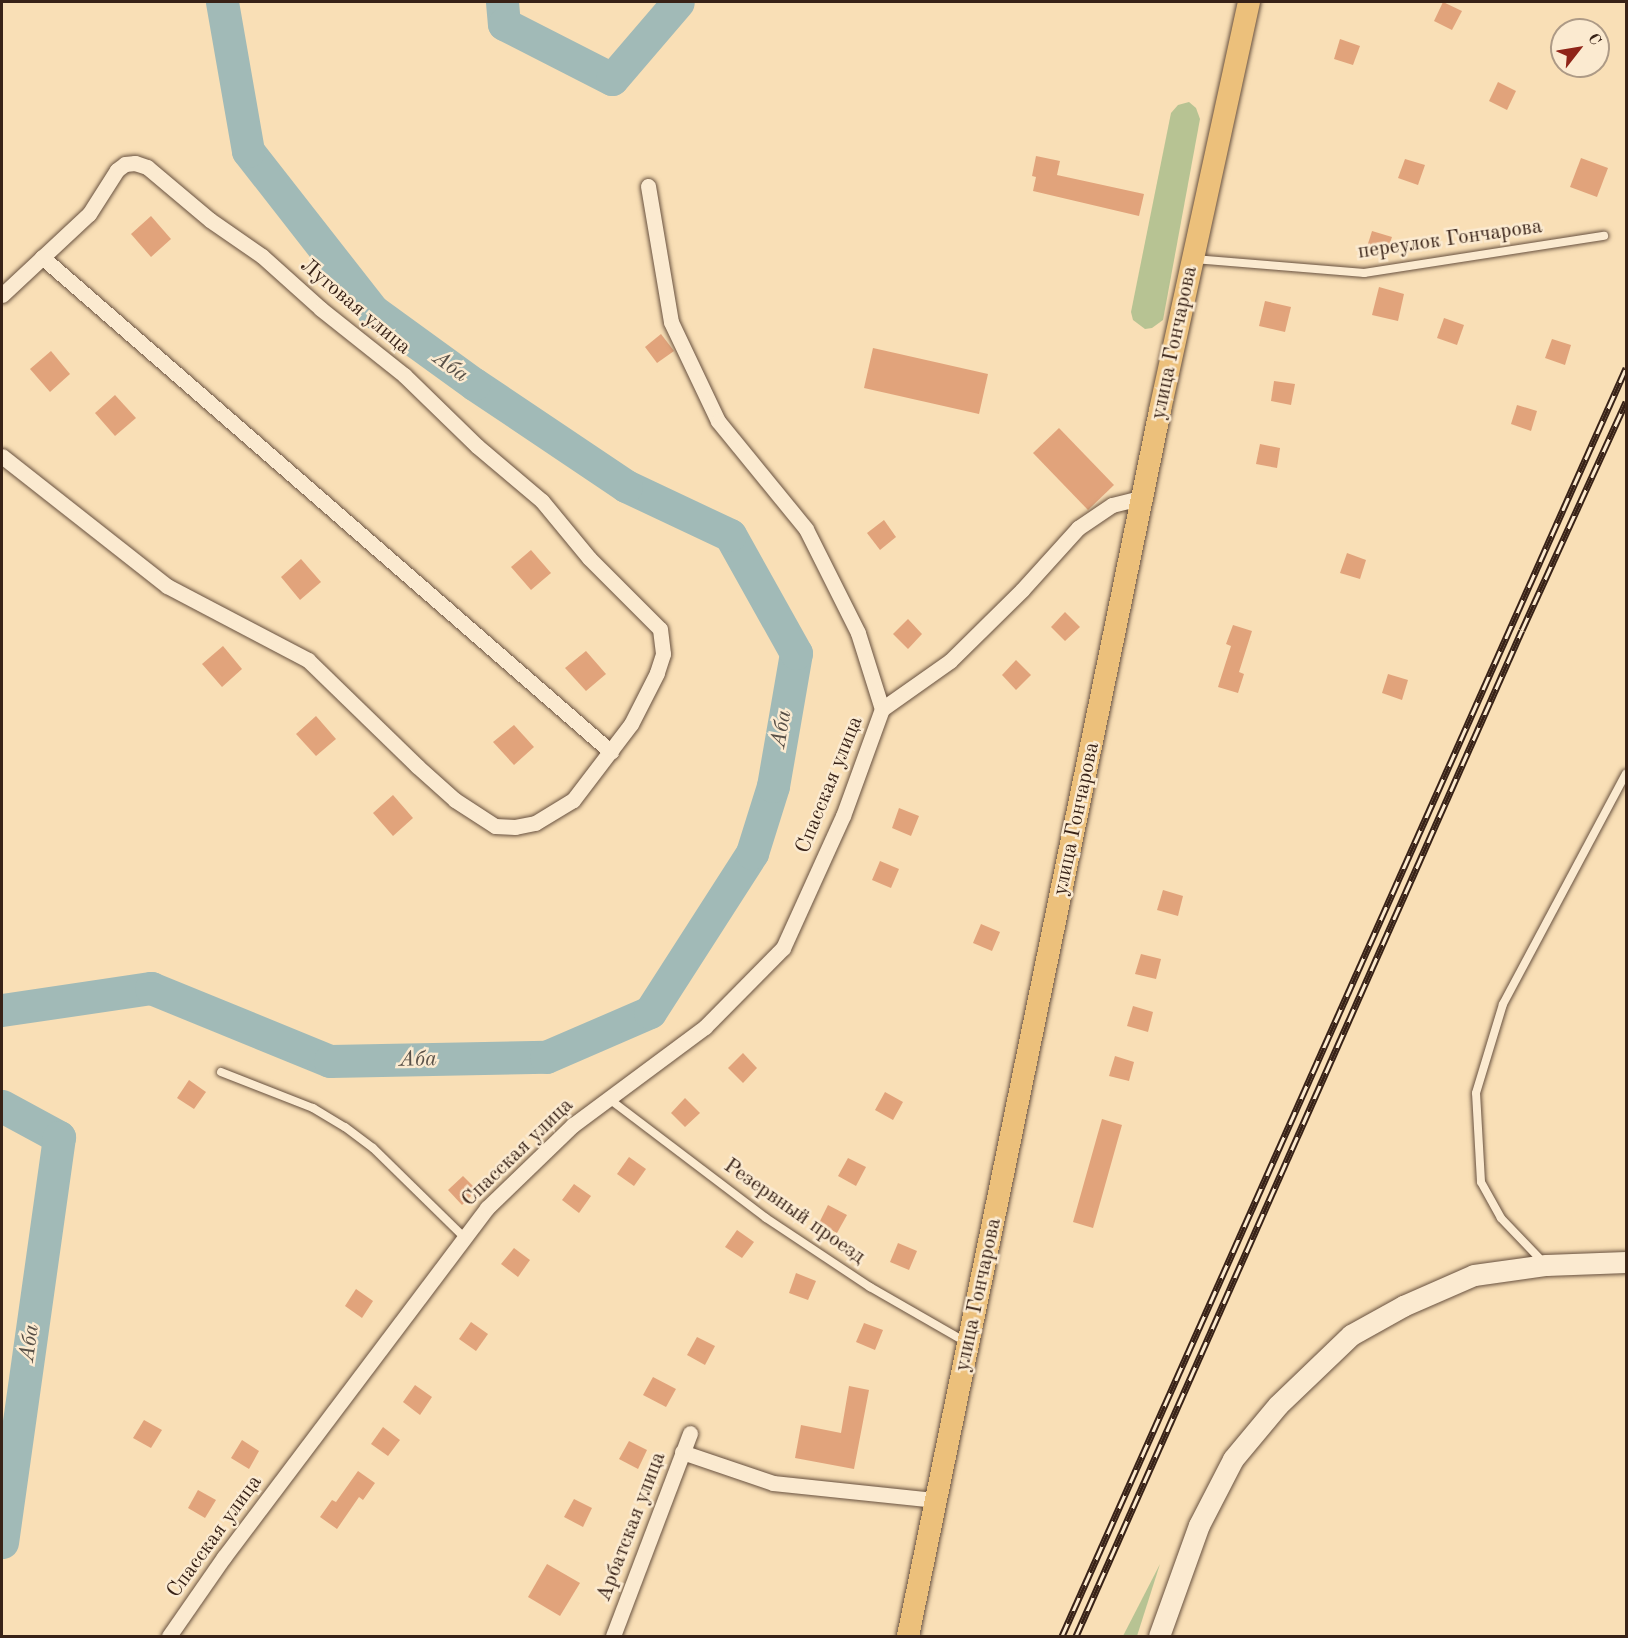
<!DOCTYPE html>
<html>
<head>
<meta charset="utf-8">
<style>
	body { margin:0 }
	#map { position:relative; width:1628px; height:1638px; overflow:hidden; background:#f9dfb6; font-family:"Old Standard TT",serif }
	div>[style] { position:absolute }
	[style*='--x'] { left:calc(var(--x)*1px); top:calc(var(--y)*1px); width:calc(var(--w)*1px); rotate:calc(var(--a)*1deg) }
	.green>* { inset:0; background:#b7c393 }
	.river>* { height:33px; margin:-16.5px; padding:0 16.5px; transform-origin:16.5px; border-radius:16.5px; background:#a1bab7 }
	.building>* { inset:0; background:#e1a37b }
	.roads { filter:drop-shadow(0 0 2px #68513f) drop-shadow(0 0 2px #68513f) }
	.lane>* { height:8px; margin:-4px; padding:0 4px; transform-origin:4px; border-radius:4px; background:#fbead0 }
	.street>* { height:15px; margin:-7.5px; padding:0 7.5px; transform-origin:7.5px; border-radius:7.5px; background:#fbead0 }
	.secondary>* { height:21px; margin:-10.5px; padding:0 10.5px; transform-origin:10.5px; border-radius:10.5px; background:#fbead0 }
	.primary>* { height:22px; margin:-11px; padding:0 11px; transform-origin:11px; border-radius:11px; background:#ecc07b }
	.rail>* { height:7px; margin-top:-3.5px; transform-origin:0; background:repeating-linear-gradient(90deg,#fbead0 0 14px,#382217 0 28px); box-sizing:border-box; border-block:2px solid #382217 }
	span { translate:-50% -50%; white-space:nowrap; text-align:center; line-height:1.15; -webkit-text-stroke:5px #fbead0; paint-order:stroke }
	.street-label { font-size:21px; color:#382217 }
	.water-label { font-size:22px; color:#585047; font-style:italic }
	.frame { position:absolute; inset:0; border:3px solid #382217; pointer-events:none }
	.north { position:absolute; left:1550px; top:18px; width:60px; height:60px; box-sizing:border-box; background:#fbead0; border:2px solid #ad9a86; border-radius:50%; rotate:59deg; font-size:16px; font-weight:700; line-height:24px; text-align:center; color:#382217 }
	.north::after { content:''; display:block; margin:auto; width:21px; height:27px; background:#8f2418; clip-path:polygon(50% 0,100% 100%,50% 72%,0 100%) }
</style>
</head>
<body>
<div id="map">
	<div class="green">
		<i style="clip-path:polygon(1189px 102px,1196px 108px,1200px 119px,1163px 320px,1152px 328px,1145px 329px,1133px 320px,1131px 312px,1171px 113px,1178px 105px)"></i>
		<i style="clip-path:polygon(1160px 1564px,1137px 1636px,1123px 1636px)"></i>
	</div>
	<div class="river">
		<i style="--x:502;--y:2;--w:22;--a:85"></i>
		<i style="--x:504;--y:24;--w:121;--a:27"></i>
		<i style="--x:612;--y:79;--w:101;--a:-49.4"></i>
		<i style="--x:2;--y:1010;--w:151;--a:-8.4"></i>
		<i style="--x:151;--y:988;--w:193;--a:22.2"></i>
		<i style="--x:330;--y:1061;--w:216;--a:-1.1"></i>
		<i style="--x:546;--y:1057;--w:113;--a:-23.4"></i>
		<i style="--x:650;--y:1012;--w:189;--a:-57.3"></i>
		<i style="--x:752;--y:853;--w:70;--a:-72.6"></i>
		<i style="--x:773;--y:786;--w:135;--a:-80.2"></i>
		<i style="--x:796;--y:653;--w:135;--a:-119.2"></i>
		<i style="--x:730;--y:535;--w:115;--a:-154.8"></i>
		<i style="--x:626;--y:486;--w:183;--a:-146.1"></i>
		<i style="--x:474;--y:384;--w:125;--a:-144.1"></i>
		<i style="--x:373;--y:311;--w:203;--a:-128"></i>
		<i style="--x:248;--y:151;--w:151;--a:-99.9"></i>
		<i style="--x:2;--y:1106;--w:65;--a:28.5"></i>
		<i style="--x:59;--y:1137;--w:409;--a:98"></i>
	</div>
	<div class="building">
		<i style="clip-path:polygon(1443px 2px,1462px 11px,1452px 30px,1434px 21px)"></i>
		<i style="clip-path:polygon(1340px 39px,1360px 46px,1353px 65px,1334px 59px)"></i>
		<i style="clip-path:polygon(1498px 82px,1516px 91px,1507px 110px,1489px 101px)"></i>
		<i style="clip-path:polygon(1036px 156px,1060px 161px,1057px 175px,1144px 194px,1139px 216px,1033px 191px,1036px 177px,1032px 176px)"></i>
		<i style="clip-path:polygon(1581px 158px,1608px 168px,1597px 197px,1570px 187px)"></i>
		<i style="clip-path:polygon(1405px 159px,1425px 165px,1418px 185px,1398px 178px)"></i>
		<i style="clip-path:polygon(151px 216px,171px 239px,151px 257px,131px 234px)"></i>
		<i style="clip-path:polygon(1372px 231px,1392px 237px,1385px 257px,1366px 250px)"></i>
		<i style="clip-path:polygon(1379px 287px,1404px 294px,1398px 321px,1372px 315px)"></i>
		<i style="clip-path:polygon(1265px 301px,1291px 307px,1285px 332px,1259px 326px)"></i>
		<i style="clip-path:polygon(1444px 318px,1464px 325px,1457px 345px,1437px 338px)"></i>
		<i style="clip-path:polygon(661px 334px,674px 351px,657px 363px,645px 347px)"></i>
		<i style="clip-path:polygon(1552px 339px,1571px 345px,1565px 365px,1545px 358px)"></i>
		<i style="clip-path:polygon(873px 348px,988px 374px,979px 414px,864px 388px)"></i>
		<i style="clip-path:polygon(51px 351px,70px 374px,50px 392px,30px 369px)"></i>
		<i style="clip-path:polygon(1274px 381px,1295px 384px,1291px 405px,1271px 401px)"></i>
		<i style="clip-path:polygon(115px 395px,136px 418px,115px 436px,95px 413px)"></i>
		<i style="clip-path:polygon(1517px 405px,1537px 411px,1531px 431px,1511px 424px)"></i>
		<i style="clip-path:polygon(1059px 428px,1114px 485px,1088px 510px,1033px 453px)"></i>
		<i style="clip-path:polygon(1260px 444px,1280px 448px,1277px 468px,1256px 464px)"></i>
		<i style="clip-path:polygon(884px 520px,896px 537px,880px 550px,867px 533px)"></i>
		<i style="clip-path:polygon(531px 550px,551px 573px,531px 590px,511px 567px)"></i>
		<i style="clip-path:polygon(1347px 553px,1366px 560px,1360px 579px,1340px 573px)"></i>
		<i style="clip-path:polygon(301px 559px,321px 582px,300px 600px,281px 577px)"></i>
		<i style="clip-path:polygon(1065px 612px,1080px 627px,1065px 641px,1051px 627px)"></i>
		<i style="clip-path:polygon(908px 619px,922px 634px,908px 649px,893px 634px)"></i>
		<i style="clip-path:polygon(1233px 625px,1252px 631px,1239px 672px,1244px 674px,1238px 693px,1218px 687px,1231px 646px,1226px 644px)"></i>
		<i style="clip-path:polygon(223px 646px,242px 669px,222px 687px,202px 664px)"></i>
		<i style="clip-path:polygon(586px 651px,606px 674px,586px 691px,565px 668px)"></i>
		<i style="clip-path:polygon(1016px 660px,1031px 675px,1016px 690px,1002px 675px)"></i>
		<i style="clip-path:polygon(1388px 674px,1408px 680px,1402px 700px,1382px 693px)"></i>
		<i style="clip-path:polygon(316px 716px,336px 739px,316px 756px,296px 734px)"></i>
		<i style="clip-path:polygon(514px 725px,534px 747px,514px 765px,493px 742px)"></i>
		<i style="clip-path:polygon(393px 795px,413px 818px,393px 836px,373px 813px)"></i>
		<i style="clip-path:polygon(899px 808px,919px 816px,911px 836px,892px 828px)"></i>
		<i style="clip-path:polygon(880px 861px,899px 869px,891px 888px,872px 880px)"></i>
		<i style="clip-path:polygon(1163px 890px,1183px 896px,1178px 916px,1157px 910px)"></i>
		<i style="clip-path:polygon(981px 924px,1000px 932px,992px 951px,973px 943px)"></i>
		<i style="clip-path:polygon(1141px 954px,1161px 959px,1156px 979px,1135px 974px)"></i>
		<i style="clip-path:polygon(1133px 1006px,1153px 1012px,1148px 1032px,1127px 1026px)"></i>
		<i style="clip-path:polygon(743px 1053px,757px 1068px,743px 1083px,728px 1068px)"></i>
		<i style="clip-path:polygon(1115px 1056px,1134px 1062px,1129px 1081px,1109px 1076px)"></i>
		<i style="clip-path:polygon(189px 1080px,206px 1092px,194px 1109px,177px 1098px)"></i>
		<i style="clip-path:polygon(885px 1092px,903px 1102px,893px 1120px,875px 1110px)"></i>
		<i style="clip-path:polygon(685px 1098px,700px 1113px,685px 1127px,671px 1113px)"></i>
		<i style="clip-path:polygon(1102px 1119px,1122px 1125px,1093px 1228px,1073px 1222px)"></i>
		<i style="clip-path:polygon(629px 1157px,646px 1169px,634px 1186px,617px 1174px)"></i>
		<i style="clip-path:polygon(848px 1158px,866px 1167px,856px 1186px,838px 1176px)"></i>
		<i style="clip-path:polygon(463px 1176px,477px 1190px,462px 1205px,448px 1190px)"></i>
		<i style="clip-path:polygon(574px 1184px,591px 1196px,579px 1213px,562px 1200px)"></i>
		<i style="clip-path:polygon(828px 1205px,847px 1215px,837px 1233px,819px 1223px)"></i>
		<i style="clip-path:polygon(737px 1230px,754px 1242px,742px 1258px,725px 1247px)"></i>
		<i style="clip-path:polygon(898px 1243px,917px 1251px,909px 1270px,890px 1262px)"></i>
		<i style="clip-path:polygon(514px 1248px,530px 1260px,518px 1277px,501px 1264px)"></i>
		<i style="clip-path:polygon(796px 1273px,816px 1281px,808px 1300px,789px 1293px)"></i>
		<i style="clip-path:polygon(356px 1289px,373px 1301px,362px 1318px,345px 1306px)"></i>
		<i style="clip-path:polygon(471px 1322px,488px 1334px,476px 1351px,459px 1339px)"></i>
		<i style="clip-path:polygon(864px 1323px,883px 1330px,875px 1350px,856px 1342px)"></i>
		<i style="clip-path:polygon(697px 1337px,715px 1346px,705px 1365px,687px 1355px)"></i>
		<i style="clip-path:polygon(653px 1377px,676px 1389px,666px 1407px,643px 1395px)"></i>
		<i style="clip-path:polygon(415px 1385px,432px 1397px,420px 1415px,403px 1402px)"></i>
		<i style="clip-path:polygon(849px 1386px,869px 1390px,854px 1469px,795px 1458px,801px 1425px,841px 1433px)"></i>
		<i style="clip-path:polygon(144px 1420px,162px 1430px,151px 1448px,133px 1438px)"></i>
		<i style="clip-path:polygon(383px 1427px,400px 1440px,388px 1456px,371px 1444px)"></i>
		<i style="clip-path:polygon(242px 1440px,259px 1451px,249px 1469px,231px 1458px)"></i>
		<i style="clip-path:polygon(629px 1441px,647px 1450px,638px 1469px,619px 1459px)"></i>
		<i style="clip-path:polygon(358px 1471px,375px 1483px,363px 1500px,359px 1497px,337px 1529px,320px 1517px,332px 1500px,336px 1502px)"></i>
		<i style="clip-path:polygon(198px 1490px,216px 1500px,205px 1518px,188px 1508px)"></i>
		<i style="clip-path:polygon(574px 1499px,592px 1508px,583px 1527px,564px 1517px)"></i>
		<i style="clip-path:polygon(547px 1564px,580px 1583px,560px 1616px,528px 1597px)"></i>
	</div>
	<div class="roads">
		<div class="lane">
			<i style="--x:1194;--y:259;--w:171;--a:4.7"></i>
			<i style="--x:1364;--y:273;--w:243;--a:-8.8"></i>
			<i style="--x:221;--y:1072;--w:99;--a:21.4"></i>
			<i style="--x:313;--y:1108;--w:37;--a:31"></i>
			<i style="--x:345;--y:1127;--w:35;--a:37"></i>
			<i style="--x:373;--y:1148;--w:127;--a:44.4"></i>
			<i style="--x:608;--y:1098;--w:198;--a:37.2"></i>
			<i style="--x:766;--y:1218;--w:125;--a:33.6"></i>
			<i style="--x:870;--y:1287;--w:108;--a:29.9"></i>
			<i style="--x:1543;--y:1262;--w:61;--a:-133.7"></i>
			<i style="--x:1501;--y:1218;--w:41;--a:-119.1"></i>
			<i style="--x:1481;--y:1182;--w:89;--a:-93.2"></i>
			<i style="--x:1476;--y:1093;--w:93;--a:-73.1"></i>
			<i style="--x:1503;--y:1004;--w:261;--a:-61.9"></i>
		</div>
		<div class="street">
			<i style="--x:648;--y:186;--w:138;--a:80.4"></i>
			<i style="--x:671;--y:322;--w:110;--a:64.6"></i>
			<i style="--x:718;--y:421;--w:139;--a:50.8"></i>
			<i style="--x:806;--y:529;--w:116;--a:63.4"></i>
			<i style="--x:858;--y:633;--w:80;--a:72.5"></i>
			<i style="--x:42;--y:257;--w:754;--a:41.02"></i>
			<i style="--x:2;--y:295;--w:119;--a:-43"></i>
			<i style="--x:89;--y:214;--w:52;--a:-57.5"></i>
			<i style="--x:117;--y:170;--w:10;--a:-37"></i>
			<i style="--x:125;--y:164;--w:10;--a:-6"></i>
			<i style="--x:135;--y:163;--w:13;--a:18"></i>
			<i style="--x:147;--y:167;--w:82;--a:40.1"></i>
			<i style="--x:210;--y:220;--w:63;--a:34.7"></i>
			<i style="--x:262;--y:256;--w:79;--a:41.9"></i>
			<i style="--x:321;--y:309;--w:106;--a:38.5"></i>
			<i style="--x:404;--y:375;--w:102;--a:44.2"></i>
			<i style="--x:477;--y:446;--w:85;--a:40.2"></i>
			<i style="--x:542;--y:501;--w:74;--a:50.5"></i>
			<i style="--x:589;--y:558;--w:100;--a:45"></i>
			<i style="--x:660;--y:629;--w:25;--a:83"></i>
			<i style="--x:663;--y:654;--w:20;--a:108"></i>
			<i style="--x:657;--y:673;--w:57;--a:117"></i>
			<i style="--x:631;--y:724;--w:96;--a:127.3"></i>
			<i style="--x:573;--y:800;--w:44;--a:148.8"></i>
			<i style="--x:535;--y:823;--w:20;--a:169"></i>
			<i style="--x:515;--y:827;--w:20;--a:-177"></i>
			<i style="--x:495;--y:826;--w:48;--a:-147"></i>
			<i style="--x:455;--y:800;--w:51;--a:-138.2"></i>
			<i style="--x:417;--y:766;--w:152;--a:-135.8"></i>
			<i style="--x:308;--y:660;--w:159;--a:-152.3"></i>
			<i style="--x:167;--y:586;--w:210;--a:-141.8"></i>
			<i style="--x:682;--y:1452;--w:96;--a:18.8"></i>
			<i style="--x:773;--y:1483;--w:164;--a:6"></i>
			<i style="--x:169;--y:1636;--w:96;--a:-55.2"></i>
			<i style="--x:224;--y:1557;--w:437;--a:-53"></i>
			<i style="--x:487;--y:1208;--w:120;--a:-44"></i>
			<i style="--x:573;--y:1125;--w:164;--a:-36.6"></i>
			<i style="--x:705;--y:1027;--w:111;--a:-45.4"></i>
			<i style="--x:783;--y:948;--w:145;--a:-65.6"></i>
			<i style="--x:843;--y:816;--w:114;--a:-70"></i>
			<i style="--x:882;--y:709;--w:83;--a:-35.2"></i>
			<i style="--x:950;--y:661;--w:101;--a:-44.6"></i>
			<i style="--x:1022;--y:590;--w:84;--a:-47.9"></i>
			<i style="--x:1078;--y:528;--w:41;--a:-34.1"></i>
			<i style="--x:1112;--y:505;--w:32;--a:-14"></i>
			<i style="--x:613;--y:1636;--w:217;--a:-69.2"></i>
		</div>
		<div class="secondary">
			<i style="--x:1159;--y:1636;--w:118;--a:-70.2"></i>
			<i style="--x:1199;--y:1525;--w:74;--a:-62.7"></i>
			<i style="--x:1233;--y:1459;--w:70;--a:-50.2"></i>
			<i style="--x:1278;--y:1405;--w:101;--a:-43.8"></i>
			<i style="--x:1351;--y:1335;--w:60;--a:-29.1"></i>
			<i style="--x:1403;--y:1306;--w:77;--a:-23.6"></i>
			<i style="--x:1474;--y:1275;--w:73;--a:-7.9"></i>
			<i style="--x:1546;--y:1265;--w:80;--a:-2.1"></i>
		</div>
		<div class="primary">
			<i style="--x:908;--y:1636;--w:1252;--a:-78.38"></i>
			<i style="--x:1160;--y:410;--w:418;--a:-77.7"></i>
		</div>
	</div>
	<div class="rail">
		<i style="--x:1062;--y:1636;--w:1388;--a:-66.02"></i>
		<i style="--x:1076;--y:1636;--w:1100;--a:-66.09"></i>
		<i style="--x:1522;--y:630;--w:251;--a:-65.5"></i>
	</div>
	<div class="street-label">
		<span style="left:1450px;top:240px;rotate:-8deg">переулок Гончарова</span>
		<span style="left:355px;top:307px;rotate:40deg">Луговая улица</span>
		<span style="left:1175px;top:343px;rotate:-78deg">улица Гончарова</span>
		<span style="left:830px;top:785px;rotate:-68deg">Спасская улица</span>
		<span style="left:1077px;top:819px;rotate:-78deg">улица Гончарова</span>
		<span style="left:518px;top:1153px;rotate:-44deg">Спасская улица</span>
		<span style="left:794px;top:1212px;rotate:35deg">Резервный проезд</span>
		<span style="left:979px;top:1295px;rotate:-78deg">улица Гончарова</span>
		<span style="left:632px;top:1527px;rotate:-69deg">Арбатская улица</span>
		<span style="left:215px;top:1537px;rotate:-54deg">Спасская улица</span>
	</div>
	<div class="water-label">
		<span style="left:450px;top:367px;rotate:36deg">Аба</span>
		<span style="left:782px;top:729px;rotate:-80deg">Аба</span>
		<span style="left:418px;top:1060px;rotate:-1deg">Аба</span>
		<span style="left:30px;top:1343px;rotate:-82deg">Аба</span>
	</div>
	<div class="frame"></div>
	<div class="north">С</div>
</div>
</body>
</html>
